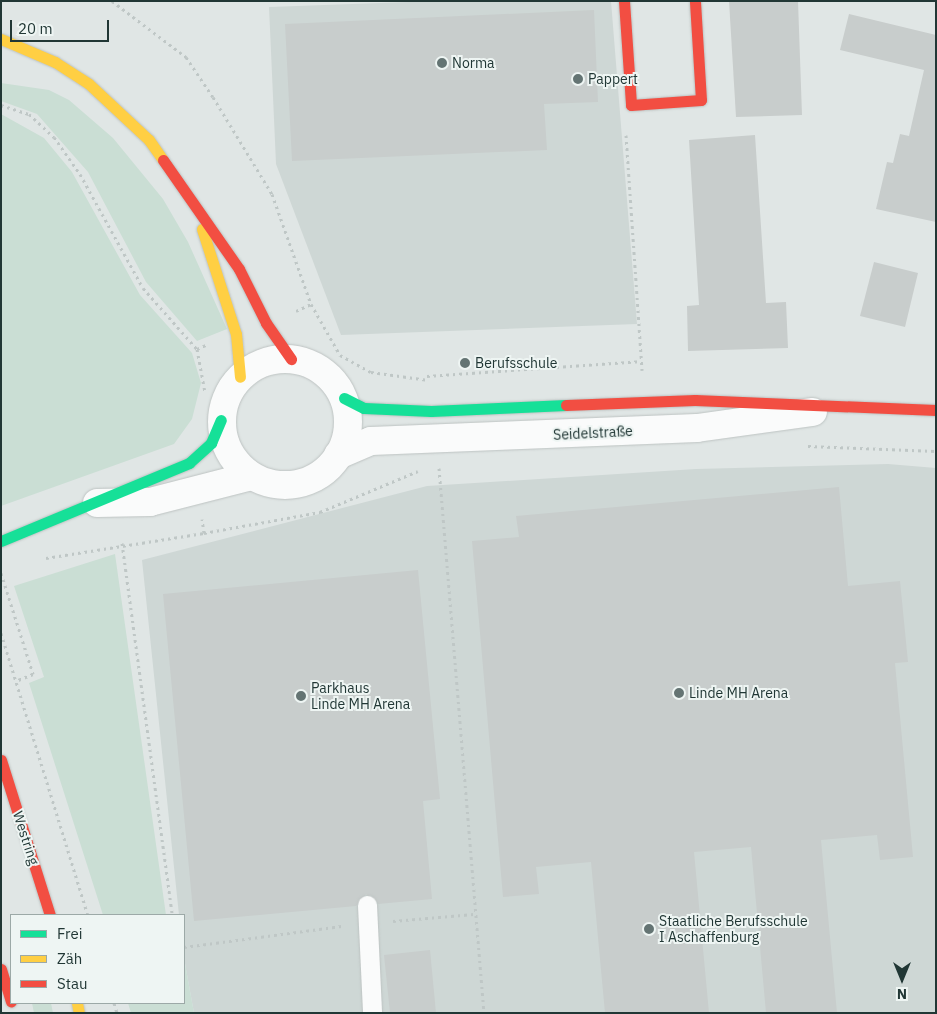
<!DOCTYPE html>
<html>
<head>
<meta charset="utf-8">
<style>
	body { margin:0 }
	#map { position:relative; width:937px; height:1014px; overflow:hidden; background:#e0e6e5; font-family:"IBM Plex Sans",sans-serif }
	div>[style] { position:absolute }
	[style*='--x'] { left:calc(var(--x)*1px); top:calc(var(--y)*1px); width:calc(var(--w)*1px); rotate:calc(var(--a)*1deg) }
	.built>* { inset:0; background:#ced7d5 }
	.green>* { inset:0; background:#caded4 }
	.building>* { inset:0; background:#c8cdcc }
	.path>* { height:3px; margin-top:-1.5px; transform-origin:0; background:repeating-linear-gradient(90deg,#bfc7c6 0 2.5px,transparent 0 6.5px) }
	.roads { filter:drop-shadow(0 0 1px #bdc3c2) drop-shadow(0 0 1px #bdc3c2) }
	.lane>* { height:19px; margin:-9.5px; padding:0 9.5px; transform-origin:9.5px; border-radius:9.5px; background:#fafbfb }
	.street>* { height:28px; margin:-14px; padding:0 14px; transform-origin:14px; border-radius:14px; background:#fafbfb }
	.street>.ring { margin:-14px; padding:0; box-sizing:content-box; background:none; border:28px solid #fafbfb; border-radius:50% }
	.fast>* { height:11px; margin:-5.5px; padding:0 5.5px; transform-origin:5.5px; border-radius:5.5px; background:#16e098 }
	.slow>* { height:11px; margin:-5.5px; padding:0 5.5px; transform-origin:5.5px; border-radius:5.5px; background:#ffcf43 }
	.jam>* { height:11px; margin:-5.5px; padding:0 5.5px; transform-origin:5.5px; border-radius:5.5px; background:#f24e42 }
	.dots>* { width:14px; height:14px; translate:-50% -50%; box-sizing:border-box; border:2px solid #eef5f3; border-radius:50% }
	span { translate:-50% -50%; white-space:nowrap; text-align:center; line-height:1.15; -webkit-text-stroke:4px #eef5f3; paint-order:stroke }
	.poi-label { font-size:14px; color:#213735 }
	.left { translate:0 -50%; text-align:left }
	.street-label { font-size:14px; color:#213735 }
	.frame { position:absolute; inset:0; border:2px solid #213735; pointer-events:none }
	.legend { position:absolute; left:10px; top:914px; width:175px; height:90px; box-sizing:border-box; background:#eef5f3; border:1px solid #9ca9a7; margin:0; padding:6px 9px; list-style:none; font-size:15px; color:#213735 }
	.legend li { display:flex; align-items:center; gap:10px; height:25px }
	.legend b { width:25px; border:1px solid #9ca9a7 }
	.north { position:absolute; left:877px; top:954px; width:50px; height:50px; -webkit-text-stroke:4px #eef5f3; paint-order:stroke; rotate:180deg; font-size:14px; font-weight:700; line-height:20px; text-align:center; color:#213735 }
	.north::after { content:''; display:block; margin:auto; width:18px; height:22px; background:#213735; clip-path:polygon(50% 0,100% 100%,50% 72%,0 100%) }
	.scale { position:absolute; left:10px; top:20px; width:99px; height:22px; box-sizing:border-box; border:2px solid #213735; border-top:0; padding-left:6px; font-size:15px; line-height:18px; white-space:nowrap; color:#213735; -webkit-text-stroke:4px #eef5f3; paint-order:stroke }
</style>
</head>
<body>
<div id="map">
	<div class="built">
		<i style="clip-path:polygon(436px 1px,611px 1px,637px 324px,341px 335px,276px 164px,269px 7px)"></i>
		<i style="clip-path:polygon(888px 464px,936px 468px,936px 1013px,194px 1013px,184px 958px,184px 915px,179px 915px,142px 560px,427px 486px,696px 469px)"></i>
	</div>
	<div class="green">
		<i style="clip-path:polygon(1px 83px,49px 90px,69px 100px,113px 138px,163px 199px,188px 242px,227px 329px,197px 341px,146px 282px,88px 172px,37px 114px,1px 101px)"></i>
		<i style="clip-path:polygon(1px 114px,44px 138px,72px 172px,140px 295px,192px 353px,201px 383px,192px 419px,174px 444px,1px 506px)"></i>
		<i style="clip-path:polygon(115px 554px,166px 915px,103px 915px,29px 683px,44px 677px,14px 586px)"></i>
		<i style="clip-path:polygon(184px 958px,194px 1013px,131px 1013px,128px 1003px,184px 1003px)"></i>
		<i style="clip-path:polygon(32px 1003px,51px 1003px,53px 1013px,34px 1013px)"></i>
	</div>
	<div class="building">
		<i style="clip-path:polygon(729px 1px,798px 1px,802px 115px,736px 117px)"></i>
		<i style="clip-path:polygon(594px 10px,598px 102px,544px 104px,547px 150px,292px 161px,285px 24px)"></i>
		<i style="clip-path:polygon(849px 14px,936px 35px,936px 222px,876px 209px,887px 162px,893px 163px,900px 134px,909px 136px,924px 70px,840px 50px)"></i>
		<i style="clip-path:polygon(755px 135px,766px 303px,786px 302px,788px 348px,688px 351px,687px 306px,699px 305px,689px 140px)"></i>
		<i style="clip-path:polygon(874px 262px,918px 273px,905px 327px,860px 316px)"></i>
		<i style="clip-path:polygon(839px 487px,848px 586px,900px 581px,908px 662px,895px 663px,913px 857px,880px 860px,877px 835px,821px 840px,837px 1013px,766px 1013px,751px 847px,694px 852px,709px 1013px,605px 1013px,591px 862px,536px 867px,539px 894px,503px 897px,472px 541px,519px 537px,516px 516px)"></i>
		<i style="clip-path:polygon(418px 570px,440px 799px,423px 801px,432px 899px,378px 904px,366px 894px,356px 906px,194px 921px,163px 594px)"></i>
		<i style="clip-path:polygon(430px 950px,436px 1013px,390px 1013px,384px 955px)"></i>
	</div>
	<div class="path">
		<i style="--x:112;--y:1;--w:93;--a:37.1"></i>
		<i style="--x:186;--y:57;--w:48;--a:56"></i>
		<i style="--x:213;--y:97;--w:114;--a:58.7"></i>
		<i style="--x:272;--y:194;--w:117;--a:70.5"></i>
		<i style="--x:311;--y:304;--w:59;--a:60.4"></i>
		<i style="--x:340;--y:355;--w:35;--a:29"></i>
		<i style="--x:371;--y:372;--w:58;--a:8"></i>
		<i style="--x:1;--y:105;--w:29;--a:18"></i>
		<i style="--x:29;--y:114;--w:34;--a:43"></i>
		<i style="--x:54;--y:137;--w:45;--a:54.9"></i>
		<i style="--x:80;--y:174;--w:130;--a:61.1"></i>
		<i style="--x:143;--y:288;--w:81;--a:48.5"></i>
		<i style="--x:197;--y:349;--w:10;--a:-24"></i>
		<i style="--x:626;--y:135;--w:236;--a:86.1"></i>
		<i style="--x:296;--y:311;--w:17;--a:-25"></i>
		<i style="--x:197;--y:349;--w:44;--a:79.5"></i>
		<i style="--x:427;--y:376;--w:213;--a:-4"></i>
		<i style="--x:808;--y:446;--w:128;--a:2.2"></i>
		<i style="--x:439;--y:468;--w:547;--a:85.28"></i>
		<i style="--x:204;--y:533;--w:118;--a:-10.3"></i>
		<i style="--x:320;--y:512;--w:106;--a:-22.7"></i>
		<i style="--x:122;--y:543;--w:375;--a:82.3"></i>
		<i style="--x:46;--y:558;--w:160;--a:-9"></i>
		<i style="--x:204;--y:533;--w:14;--a:-98"></i>
		<i style="--x:1;--y:573;--w:106;--a:72.4"></i>
		<i style="--x:33;--y:674;--w:16;--a:158"></i>
		<i style="--x:1;--y:633;--w:295;--a:72.9"></i>
		<i style="--x:393;--y:921;--w:81;--a:-4.9"></i>
		<i style="--x:184;--y:947;--w:159;--a:-7.6"></i>
		<i style="--x:114;--y:1003;--w:10;--a:73"></i>
	</div>
	<div class="roads">
		<div class="lane">
			<i style="--x:367;--y:905;--w:108;--a:87.3"></i>
		</div>
		<div class="street">
			<i class="ring" style="left:222px;top:359px;width:98px;height:98px"></i>
			<i style="--x:338;--y:455;--w:36;--a:-23"></i>
			<i style="--x:371;--y:441;--w:326;--a:-2.3"></i>
			<i style="--x:697;--y:428;--w:117;--a:-7.9"></i>
			<i style="--x:97;--y:503;--w:53;--a:-1.1"></i>
			<i style="--x:150;--y:502;--w:104;--a:-14.4"></i>
		</div>
		<div class="fast">
			<i style="--x:344;--y:398;--w:22;--a:27"></i>
			<i style="--x:364;--y:408;--w:67;--a:2.6"></i>
			<i style="--x:431;--y:411;--w:135;--a:-2.5"></i>
			<i style="--x:1;--y:541;--w:204;--a:-22.5"></i>
			<i style="--x:189;--y:463;--w:30;--a:-42"></i>
			<i style="--x:211;--y:443;--w:25;--a:-67"></i>
		</div>
		<div class="slow">
			<i style="--x:1;--y:39;--w:59;--a:23.1"></i>
			<i style="--x:55;--y:62;--w:40;--a:32.9"></i>
			<i style="--x:89;--y:84;--w:82;--a:43"></i>
			<i style="--x:149;--y:140;--w:24;--a:55"></i>
			<i style="--x:202;--y:229;--w:110;--a:72.1"></i>
			<i style="--x:236;--y:334;--w:43;--a:84.7"></i>
			<i style="--x:77;--y:1003;--w:10;--a:79"></i>
		</div>
		<div class="jam">
			<i style="--x:624;--y:1;--w:104;--a:86.1"></i>
			<i style="--x:631;--y:105;--w:70;--a:-4.1"></i>
			<i style="--x:701;--y:100;--w:99;--a:-93.5"></i>
			<i style="--x:163;--y:160;--w:133;--a:55.1"></i>
			<i style="--x:239;--y:269;--w:60;--a:63.4"></i>
			<i style="--x:266;--y:323;--w:44;--a:55.2"></i>
			<i style="--x:566;--y:405;--w:129;--a:-2.2"></i>
			<i style="--x:695;--y:400;--w:241;--a:2.4"></i>
			<i style="--x:1;--y:760;--w:163;--a:72.5"></i>
			<i style="--x:1;--y:969;--w:34;--a:73"></i>
		</div>
	</div>
	<div class="dots">
		<i style="left:442px;top:63px;background:#647473"></i>
		<i style="left:578px;top:79px;background:#647473"></i>
		<i style="left:465px;top:363px;background:#647473"></i>
		<i style="left:679px;top:693px;background:#647473"></i>
		<i style="left:301px;top:696px;background:#647473"></i>
		<i style="left:649px;top:929px;background:#647473"></i>
	</div>
	<div class="poi-label">
		<span class="left" style="left:452px;top:63px">Norma</span>
		<span class="left" style="left:588px;top:79px">Pappert</span>
		<span class="left" style="left:475px;top:363px">Berufsschule</span>
		<span class="left" style="left:311px;top:696px">Parkhaus<br>Linde MH Arena</span>
		<span class="left" style="left:689px;top:693px">Linde MH Arena</span>
		<span class="left" style="left:659px;top:929px">Staatliche Berufsschule<br>I Aschaffenburg</span>
	</div>
	<div class="street-label">
		<span style="left:593px;top:433px;rotate:-3deg">Seidelstraße</span>
		<span style="left:26px;top:838px;rotate:72deg">Westring</span>
	</div>
	<div class="frame"></div>
	<ul class="legend">
	<li><b style="height:6px;background:#16e098"></b>Frei</li>
	<li><b style="height:6px;background:#ffcf43"></b>Zäh</li>
	<li><b style="height:6px;background:#f24e42"></b>Stau</li>
	</ul>
	<div class="north">N</div>
	<div class="scale">20 m</div>
</div>
</body>
</html>
